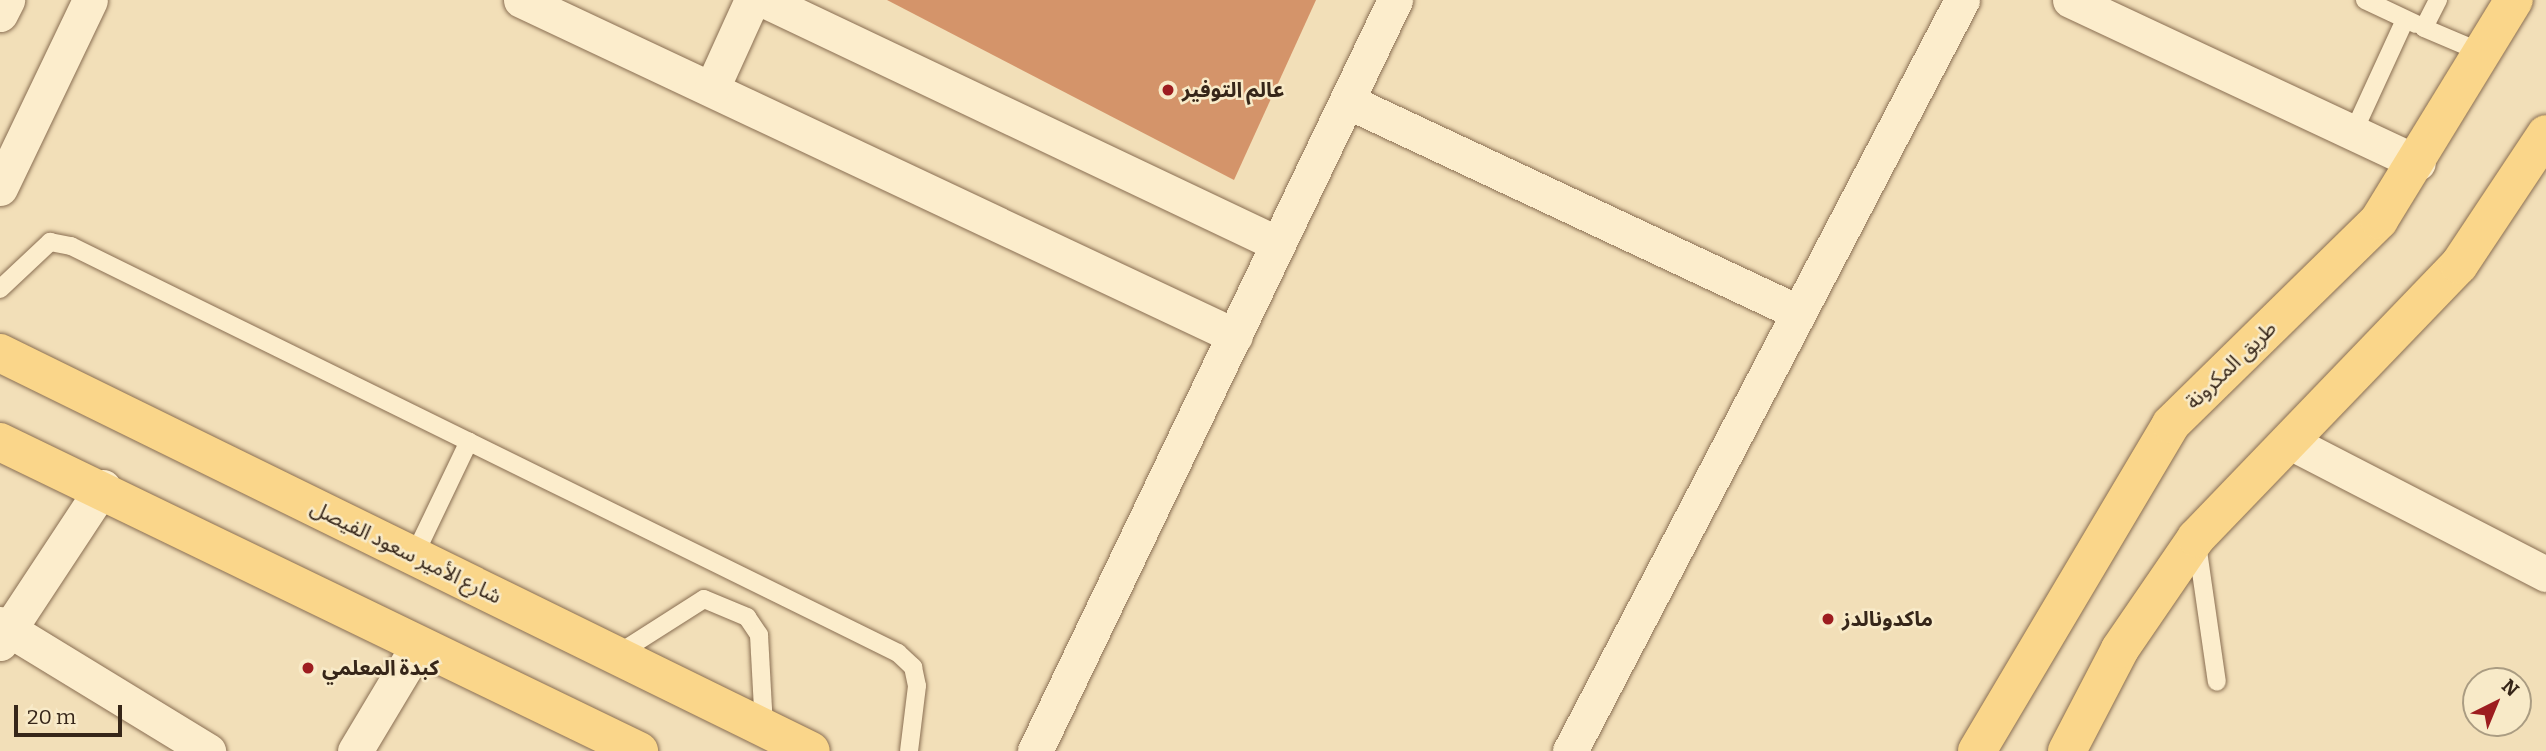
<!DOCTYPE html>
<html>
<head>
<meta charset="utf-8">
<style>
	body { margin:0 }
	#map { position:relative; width:2546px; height:751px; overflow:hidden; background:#f2dfb8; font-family:Bitter,"Noto Sans Arabic",serif }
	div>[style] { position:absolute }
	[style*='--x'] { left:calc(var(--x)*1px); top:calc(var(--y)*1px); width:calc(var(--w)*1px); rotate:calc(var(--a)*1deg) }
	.building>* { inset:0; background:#d4946a }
	.roads { filter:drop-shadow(0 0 2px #896e52) drop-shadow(0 0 2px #896e52) }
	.lane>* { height:18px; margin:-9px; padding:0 9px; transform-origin:9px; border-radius:9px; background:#fcedcc }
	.street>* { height:35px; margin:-17.5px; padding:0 17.5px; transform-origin:17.5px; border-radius:17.5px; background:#fcedcc }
	.primary>* { height:38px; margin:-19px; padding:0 19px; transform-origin:19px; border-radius:19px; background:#fad68a }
	.dots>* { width:19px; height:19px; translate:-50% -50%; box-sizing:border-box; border:4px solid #f8eac8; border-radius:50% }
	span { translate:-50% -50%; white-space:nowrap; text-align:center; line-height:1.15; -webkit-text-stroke:5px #f8eac8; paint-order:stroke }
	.poi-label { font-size:21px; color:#362619; font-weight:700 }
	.left { translate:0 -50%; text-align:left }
	.street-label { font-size:21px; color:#362619 }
	.north { position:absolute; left:2462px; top:667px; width:70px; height:70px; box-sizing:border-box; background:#f8eac8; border:2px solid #aa9c82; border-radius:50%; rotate:43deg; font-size:19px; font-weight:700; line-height:28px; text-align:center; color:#362619 }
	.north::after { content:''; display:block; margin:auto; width:24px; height:32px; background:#9d1d20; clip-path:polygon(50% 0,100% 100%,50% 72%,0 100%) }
	.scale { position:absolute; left:14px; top:705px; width:108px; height:32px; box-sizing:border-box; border:4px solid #362619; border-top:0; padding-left:9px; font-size:21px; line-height:24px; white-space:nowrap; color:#362619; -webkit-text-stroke:5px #f8eac8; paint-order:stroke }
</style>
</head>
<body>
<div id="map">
	<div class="building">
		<i style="clip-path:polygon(887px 0,1316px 0,1234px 180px)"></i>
	</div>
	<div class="roads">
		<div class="lane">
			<i style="--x:2365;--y:0;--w:56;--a:25.2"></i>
			<i style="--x:2438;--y:0;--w:31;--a:117"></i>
			<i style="--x:2424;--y:28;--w:64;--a:23"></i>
			<i style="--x:2353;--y:133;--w:124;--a:-65.3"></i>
			<i style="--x:0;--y:289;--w:69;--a:-43.2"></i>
			<i style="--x:50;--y:242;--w:21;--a:11"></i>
			<i style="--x:71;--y:246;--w:922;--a:26.2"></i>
			<i style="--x:898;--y:653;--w:21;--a:43"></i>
			<i style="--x:913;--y:667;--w:19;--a:78"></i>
			<i style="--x:917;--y:686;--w:65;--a:97"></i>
			<i style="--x:2197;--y:544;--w:139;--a:81.8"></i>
			<i style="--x:414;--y:556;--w:127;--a:-64.4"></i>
			<i style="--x:616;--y:655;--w:104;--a:-32.5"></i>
			<i style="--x:704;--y:599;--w:47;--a:22.7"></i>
			<i style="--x:747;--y:617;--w:22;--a:56"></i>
			<i style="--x:759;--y:635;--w:93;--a:86.9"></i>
		</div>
		<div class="street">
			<i style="--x:521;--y:0;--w:789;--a:25.2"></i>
			<i style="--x:764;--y:0;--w:569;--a:25.39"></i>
			<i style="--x:2070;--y:0;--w:384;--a:25.1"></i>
			<i style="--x:0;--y:14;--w:16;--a:-63"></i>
			<i style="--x:712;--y:88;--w:97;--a:-65.6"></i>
			<i style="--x:1347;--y:101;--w:499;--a:25.1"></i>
			<i style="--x:0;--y:188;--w:208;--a:-64.4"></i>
			<i style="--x:2288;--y:441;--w:290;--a:27.3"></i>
			<i style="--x:0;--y:624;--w:244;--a:31.4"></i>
			<i style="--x:0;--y:643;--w:187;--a:-56.6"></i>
			<i style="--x:355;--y:751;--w:125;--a:-59.1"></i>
			<i style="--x:1035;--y:751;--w:833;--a:-64.39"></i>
			<i style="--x:1570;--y:751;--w:847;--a:-62.44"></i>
		</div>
		<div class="primary">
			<i style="--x:0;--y:353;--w:903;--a:26.14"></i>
			<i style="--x:0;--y:442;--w:710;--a:25.81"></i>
			<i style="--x:1977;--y:751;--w:380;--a:-59.3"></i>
			<i style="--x:2171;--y:424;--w:291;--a:-44.4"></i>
			<i style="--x:2379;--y:220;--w:258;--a:-58.5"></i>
			<i style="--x:2067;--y:751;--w:115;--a:-62.5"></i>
			<i style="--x:2120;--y:649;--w:135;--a:-55.6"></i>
			<i style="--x:2196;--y:538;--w:379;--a:-46.1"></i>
			<i style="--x:2459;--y:265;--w:157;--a:-56.4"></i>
		</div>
	</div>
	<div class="dots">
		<i style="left:1168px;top:90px;background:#9d1d20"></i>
		<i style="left:1828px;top:619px;background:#9d1d20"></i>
		<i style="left:308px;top:668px;background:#9d1d20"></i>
	</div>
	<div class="poi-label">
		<span class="left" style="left:1182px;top:90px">عالم التوفير</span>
		<span class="left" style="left:1842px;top:619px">ماكدونالدز</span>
		<span class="left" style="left:322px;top:668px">كبدة المعلمي</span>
	</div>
	<div class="street-label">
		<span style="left:2231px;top:365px;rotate:-44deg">طريق المكرونة</span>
		<span style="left:406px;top:552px;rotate:26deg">شارع الأمير سعود الفيصل</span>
	</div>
	<div class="north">N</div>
	<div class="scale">20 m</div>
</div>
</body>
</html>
